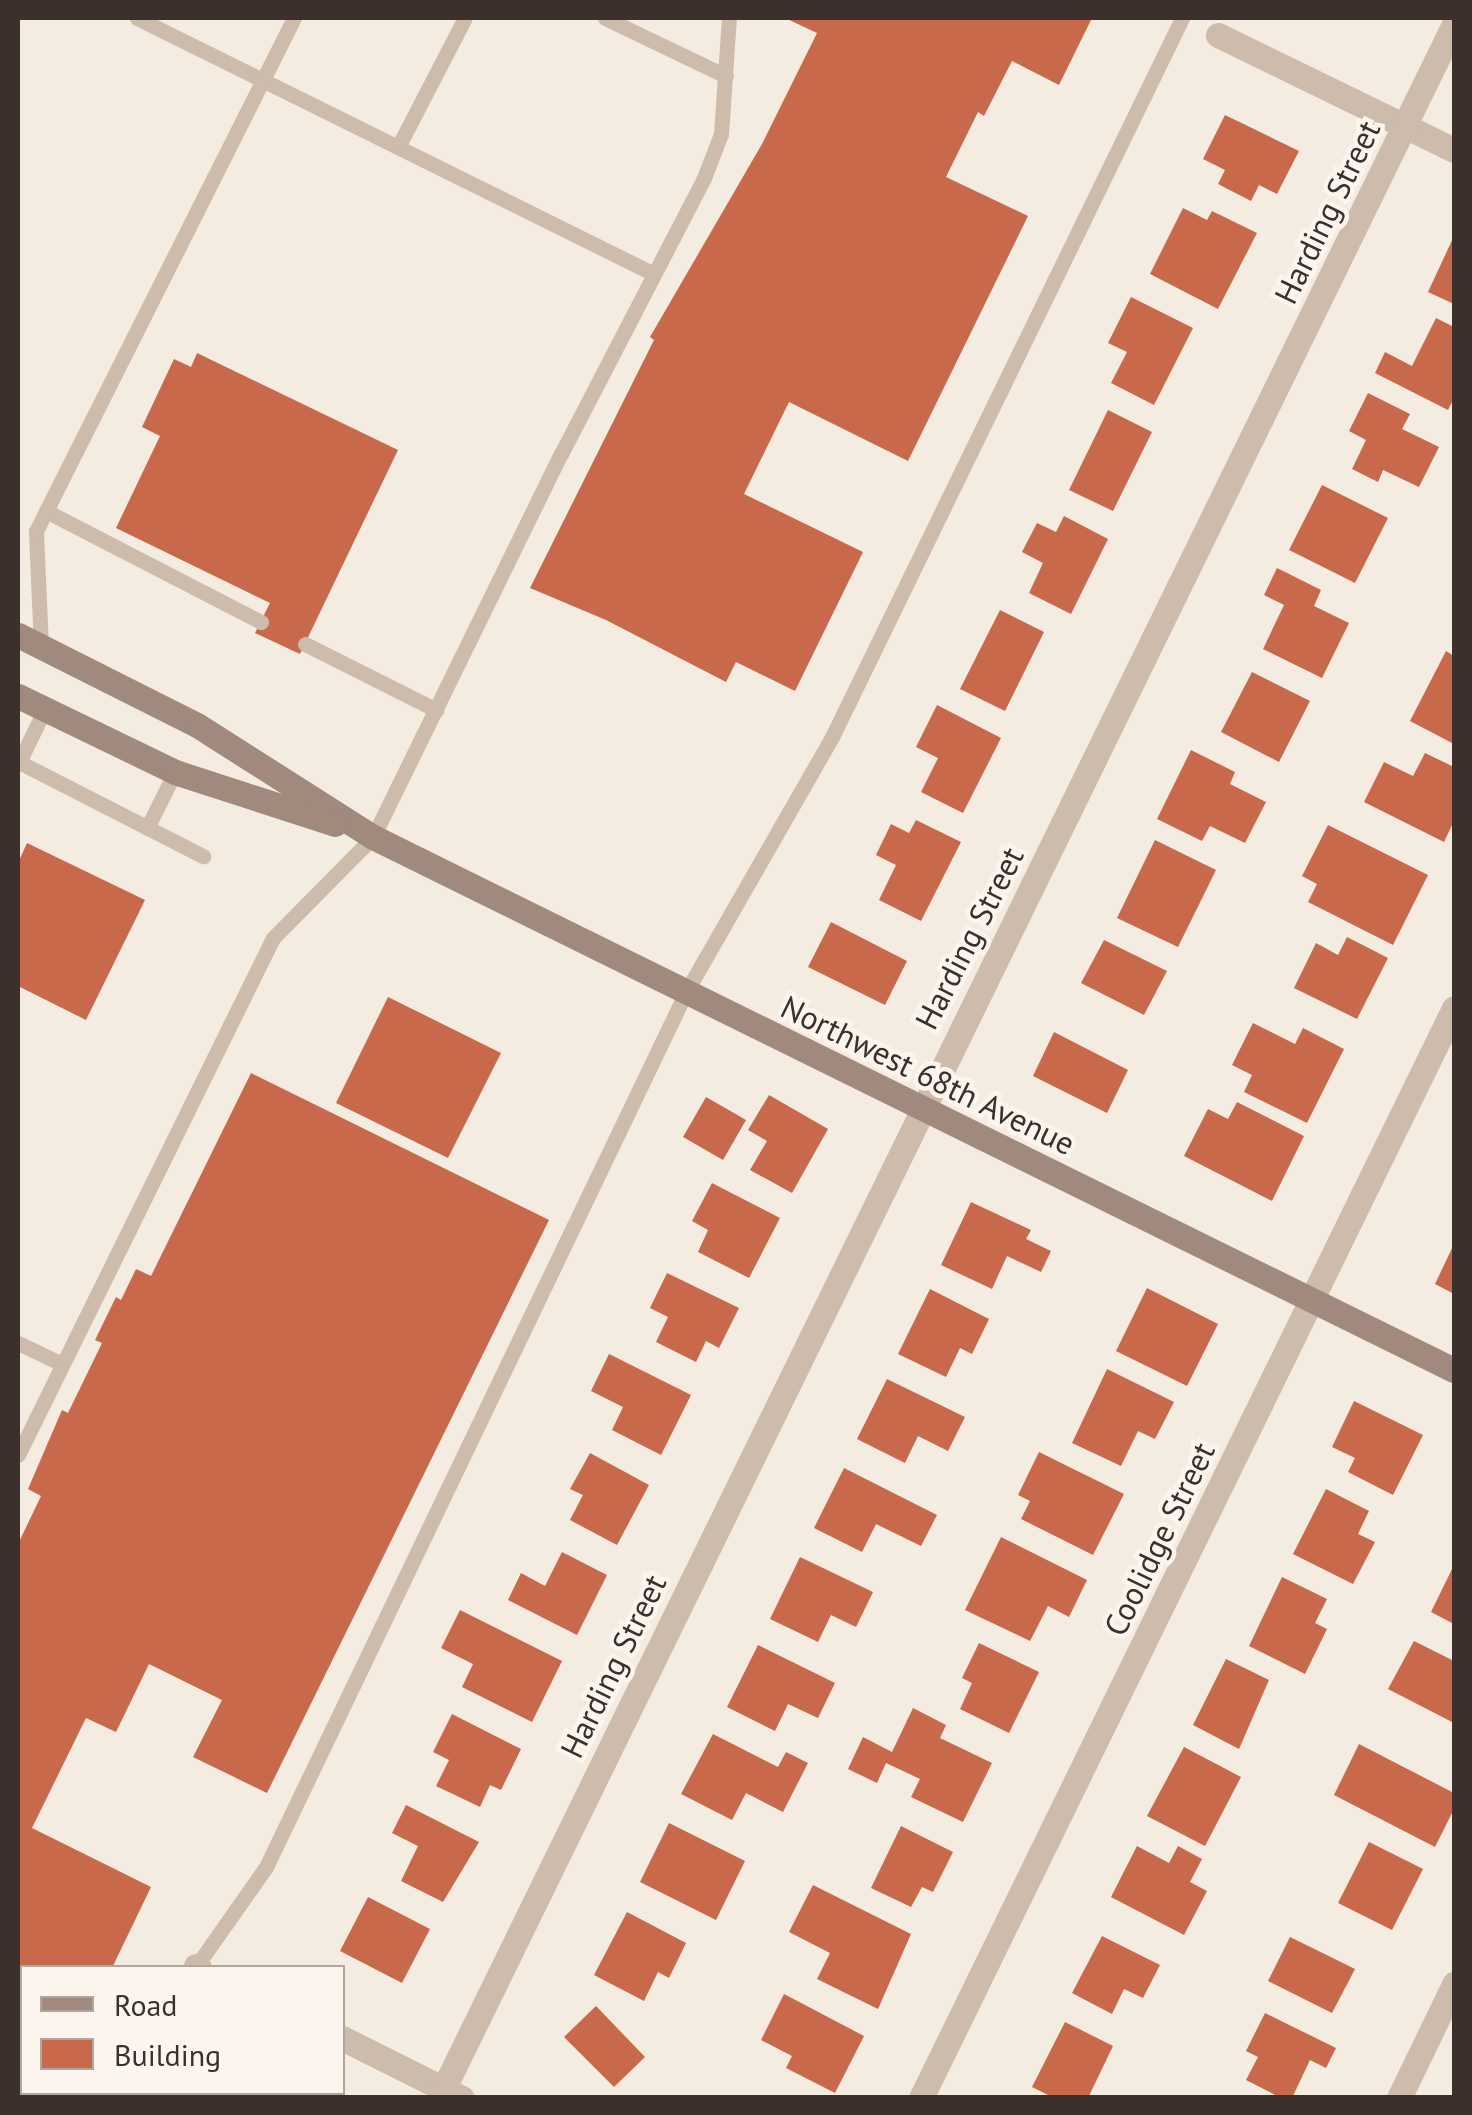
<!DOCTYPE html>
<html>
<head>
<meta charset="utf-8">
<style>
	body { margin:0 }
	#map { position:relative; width:1472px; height:2115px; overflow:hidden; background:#f4ebe1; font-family:"PT Sans",sans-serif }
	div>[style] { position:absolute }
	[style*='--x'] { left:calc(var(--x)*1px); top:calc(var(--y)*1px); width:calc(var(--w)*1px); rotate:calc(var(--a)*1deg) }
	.building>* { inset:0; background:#c8694b }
	.lane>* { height:15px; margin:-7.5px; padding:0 7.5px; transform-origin:7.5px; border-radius:7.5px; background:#cdbbac }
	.street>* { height:25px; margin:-12.5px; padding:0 12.5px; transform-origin:12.5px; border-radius:12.5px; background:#cdbbac }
	.secondary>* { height:25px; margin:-12.5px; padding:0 12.5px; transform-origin:12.5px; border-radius:12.5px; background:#a18a7d }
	span { translate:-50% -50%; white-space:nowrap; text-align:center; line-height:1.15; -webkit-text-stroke:9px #fbf5ee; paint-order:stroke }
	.street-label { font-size:32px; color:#3b302b }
	.frame { position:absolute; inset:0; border:20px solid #3b302b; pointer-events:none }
	.legend { position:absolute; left:20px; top:1965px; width:325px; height:130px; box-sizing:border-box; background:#fbf5ee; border:2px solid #aea6a0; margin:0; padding:12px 18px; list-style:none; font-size:30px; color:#3b302b }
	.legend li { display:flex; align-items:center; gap:20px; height:50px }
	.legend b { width:50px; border:2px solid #aea6a0 }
</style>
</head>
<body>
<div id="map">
	<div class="building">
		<i style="clip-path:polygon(785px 18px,1092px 18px,1059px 85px,1012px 61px,984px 116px,978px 112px,946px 177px,1028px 216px,908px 461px,789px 402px,744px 494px,863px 552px,795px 691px,736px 662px,726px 682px,606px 620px,530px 588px,654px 340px,650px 337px,762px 144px,817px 33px)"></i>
		<i style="clip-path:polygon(1225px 115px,1299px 151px,1277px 194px,1259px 185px,1251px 201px,1218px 184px,1225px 170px,1203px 159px)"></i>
		<i style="clip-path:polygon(1183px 208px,1207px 220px,1212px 211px,1257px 233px,1218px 309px,1150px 274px)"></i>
		<i style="clip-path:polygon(1454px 236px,1454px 304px,1428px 292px)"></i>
		<i style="clip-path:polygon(1131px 297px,1193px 328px,1154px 405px,1111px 383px,1127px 352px,1108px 343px)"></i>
		<i style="clip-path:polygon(1436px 318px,1454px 327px,1454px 398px,1448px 410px,1375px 373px,1385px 352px,1412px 366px)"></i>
		<i style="clip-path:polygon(197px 353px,398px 450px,300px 654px,255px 633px,270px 603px,116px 528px,160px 436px,142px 427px,174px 359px,191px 367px)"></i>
		<i style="clip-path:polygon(1368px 393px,1410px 414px,1402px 429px,1439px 447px,1419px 487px,1383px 470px,1378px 482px,1352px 469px,1366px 440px,1349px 431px)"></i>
		<i style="clip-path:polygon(1108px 410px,1152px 432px,1113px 511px,1069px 490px)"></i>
		<i style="clip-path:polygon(1322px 485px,1388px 518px,1355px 583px,1289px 550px)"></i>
		<i style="clip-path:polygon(1064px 516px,1108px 539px,1071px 614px,1029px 593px,1043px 563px,1022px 552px,1037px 523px,1056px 532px)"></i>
		<i style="clip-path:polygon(1277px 568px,1321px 590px,1314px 606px,1349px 623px,1322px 678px,1263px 649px,1284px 605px,1264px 595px)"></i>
		<i style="clip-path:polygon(1000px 610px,1044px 632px,1005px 711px,960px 689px)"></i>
		<i style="clip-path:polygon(1446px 651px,1454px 656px,1454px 744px,1410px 721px)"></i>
		<i style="clip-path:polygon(1252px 672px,1310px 701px,1279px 762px,1221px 732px)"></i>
		<i style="clip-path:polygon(937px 705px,1001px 738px,963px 813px,921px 792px,938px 758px,916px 747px)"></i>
		<i style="clip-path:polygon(1191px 750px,1235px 772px,1230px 784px,1266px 802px,1245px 843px,1210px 826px,1202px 841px,1157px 819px)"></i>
		<i style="clip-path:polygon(1425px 753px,1454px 767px,1454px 821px,1444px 842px,1364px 802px,1384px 762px,1413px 776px)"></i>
		<i style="clip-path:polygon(916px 820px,961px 842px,921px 921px,879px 900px,896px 865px,876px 855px,891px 824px,909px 833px)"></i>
		<i style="clip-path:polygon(1328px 825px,1428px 875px,1393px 945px,1308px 902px,1317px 884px,1302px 876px)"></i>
		<i style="clip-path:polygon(1155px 840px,1216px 870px,1178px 947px,1117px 918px)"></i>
		<i style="clip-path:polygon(27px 843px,145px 900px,86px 1020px,18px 986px,18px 863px)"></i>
		<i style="clip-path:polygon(831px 922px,907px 961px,885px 1005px,808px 967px)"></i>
		<i style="clip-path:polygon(1347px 937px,1388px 958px,1357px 1019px,1294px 988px,1316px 943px,1338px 955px)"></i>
		<i style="clip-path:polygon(1104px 940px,1167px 971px,1144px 1015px,1081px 983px)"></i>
		<i style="clip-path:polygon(388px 997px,501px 1053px,448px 1158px,336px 1103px)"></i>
		<i style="clip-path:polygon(1253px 1023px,1295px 1044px,1303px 1028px,1344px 1049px,1307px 1123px,1244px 1092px,1252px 1075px,1232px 1065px)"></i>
		<i style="clip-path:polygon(1054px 1032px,1128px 1070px,1107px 1113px,1033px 1076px)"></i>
		<i style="clip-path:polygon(251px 1073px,549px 1220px,267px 1793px,193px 1757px,222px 1700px,149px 1664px,116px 1732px,86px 1718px,32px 1828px,151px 1887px,112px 1968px,22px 1968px,22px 2092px,39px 2092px,36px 2098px,18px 2098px,18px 1544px,41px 1496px,28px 1489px,62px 1410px,68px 1413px,102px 1343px,95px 1340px,116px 1297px,121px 1300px,136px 1269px,151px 1276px)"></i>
		<i style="clip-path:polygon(769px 1095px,828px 1129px,792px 1193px,750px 1170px,767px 1141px,748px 1130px)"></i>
		<i style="clip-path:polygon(706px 1097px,746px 1120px,723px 1160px,683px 1137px)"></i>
		<i style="clip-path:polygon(1237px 1102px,1304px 1136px,1272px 1201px,1184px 1156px,1208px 1109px,1228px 1119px)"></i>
		<i style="clip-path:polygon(712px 1183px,780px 1218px,749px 1278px,698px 1252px,708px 1230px,692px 1221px)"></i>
		<i style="clip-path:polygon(971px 1202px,1031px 1230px,1026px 1239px,1051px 1251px,1041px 1272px,1007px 1256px,992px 1289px,941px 1265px)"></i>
		<i style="clip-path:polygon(1454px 1244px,1454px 1294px,1435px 1284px)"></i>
		<i style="clip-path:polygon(667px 1273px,739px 1308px,719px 1348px,706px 1341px,696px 1362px,656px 1342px,668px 1317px,650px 1308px)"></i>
		<i style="clip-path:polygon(1147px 1288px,1218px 1324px,1187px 1386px,1116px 1351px)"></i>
		<i style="clip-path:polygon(930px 1289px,989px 1319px,972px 1354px,960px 1348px,946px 1377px,898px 1354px)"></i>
		<i style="clip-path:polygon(609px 1354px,691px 1395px,661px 1455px,612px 1430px,623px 1407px,591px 1391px)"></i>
		<i style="clip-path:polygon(1107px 1369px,1174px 1402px,1155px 1439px,1138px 1431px,1121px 1466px,1072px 1443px)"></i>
		<i style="clip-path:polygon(887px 1379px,965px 1417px,948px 1451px,918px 1436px,905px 1463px,857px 1439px)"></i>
		<i style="clip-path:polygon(1354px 1401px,1423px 1435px,1393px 1495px,1348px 1472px,1355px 1458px,1332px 1447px)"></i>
		<i style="clip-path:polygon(1039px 1452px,1124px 1494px,1093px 1555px,1021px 1519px,1030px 1501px,1018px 1495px)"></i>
		<i style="clip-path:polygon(590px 1453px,649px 1485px,617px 1545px,570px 1520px,583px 1495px,570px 1489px)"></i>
		<i style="clip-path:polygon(844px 1468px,937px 1515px,921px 1546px,876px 1524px,862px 1552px,814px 1528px)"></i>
		<i style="clip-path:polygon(1326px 1489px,1369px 1511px,1358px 1534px,1375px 1542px,1353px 1584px,1293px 1554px)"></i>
		<i style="clip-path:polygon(1001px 1537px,1087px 1580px,1069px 1617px,1048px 1606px,1030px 1641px,965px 1610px)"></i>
		<i style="clip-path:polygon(562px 1552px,607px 1575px,577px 1635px,508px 1600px,521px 1573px,545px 1586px)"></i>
		<i style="clip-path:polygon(800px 1557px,873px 1592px,856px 1627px,831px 1615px,818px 1642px,770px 1619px)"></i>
		<i style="clip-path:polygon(1454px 1565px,1454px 1624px,1431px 1612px)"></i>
		<i style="clip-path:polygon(1282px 1577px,1327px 1599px,1315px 1623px,1327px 1629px,1305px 1674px,1249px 1646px)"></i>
		<i style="clip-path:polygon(460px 1610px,562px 1661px,532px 1722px,462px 1687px,473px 1664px,441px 1648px)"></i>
		<i style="clip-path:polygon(1414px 1641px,1454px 1661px,1454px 1723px,1388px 1689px)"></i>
		<i style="clip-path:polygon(979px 1643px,1039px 1672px,1009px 1733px,960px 1709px,972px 1683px,962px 1678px)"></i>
		<i style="clip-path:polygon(758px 1645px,835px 1683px,818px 1718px,788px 1704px,775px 1731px,727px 1707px)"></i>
		<i style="clip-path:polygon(1226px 1659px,1269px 1680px,1239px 1749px,1193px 1725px)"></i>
		<i style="clip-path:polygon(913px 1708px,946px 1725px,940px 1738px,992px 1763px,963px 1822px,911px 1797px,920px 1779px,886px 1763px,877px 1783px,848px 1769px,863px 1737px,892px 1752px)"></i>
		<i style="clip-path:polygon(452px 1714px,521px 1749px,501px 1790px,490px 1785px,480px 1807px,436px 1786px,449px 1760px,433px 1752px)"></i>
		<i style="clip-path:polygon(713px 1734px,778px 1767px,786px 1752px,808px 1763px,783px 1812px,746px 1793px,732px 1820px,681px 1794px)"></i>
		<i style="clip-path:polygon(1359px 1744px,1454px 1793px,1454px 1809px,1435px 1847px,1334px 1795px)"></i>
		<i style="clip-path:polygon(1184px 1747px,1241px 1777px,1205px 1846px,1147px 1816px)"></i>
		<i style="clip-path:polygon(406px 1805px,479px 1842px,443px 1902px,401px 1881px,418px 1846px,392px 1833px)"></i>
		<i style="clip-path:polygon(669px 1823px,745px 1861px,716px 1920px,640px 1882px)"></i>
		<i style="clip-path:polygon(901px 1826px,953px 1852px,933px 1892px,922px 1887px,911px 1907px,871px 1888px)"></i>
		<i style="clip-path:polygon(1369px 1842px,1423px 1869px,1392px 1930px,1338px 1903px)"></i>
		<i style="clip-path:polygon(1137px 1846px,1169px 1863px,1178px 1846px,1202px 1859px,1190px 1882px,1207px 1891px,1184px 1935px,1111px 1897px)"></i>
		<i style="clip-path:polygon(813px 1885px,911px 1934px,878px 2009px,817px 1979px,830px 1953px,789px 1932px)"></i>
		<i style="clip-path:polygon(368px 1897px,430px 1929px,402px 1983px,340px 1951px)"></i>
		<i style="clip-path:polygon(627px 1912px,686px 1943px,669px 1978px,658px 1972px,644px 2001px,594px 1975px)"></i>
		<i style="clip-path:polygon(1102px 1936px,1160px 1965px,1143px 1998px,1124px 1989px,1112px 2014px,1072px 1993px)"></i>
		<i style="clip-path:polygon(1290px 1937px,1355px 1969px,1332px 2013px,1268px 1981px)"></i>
		<i style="clip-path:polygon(784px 1994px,864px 2036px,835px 2093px,786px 2068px,792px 2056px,761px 2040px)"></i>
		<i style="clip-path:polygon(596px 2006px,645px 2057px,614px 2087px,564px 2037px)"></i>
		<i style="clip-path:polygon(1265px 2013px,1336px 2048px,1326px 2068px,1310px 2060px,1292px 2098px,1281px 2098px,1246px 2080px,1258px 2057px,1246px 2051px)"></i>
		<i style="clip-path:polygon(1065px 2022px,1113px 2046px,1088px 2098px,1054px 2098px,1032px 2087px)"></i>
		<i style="clip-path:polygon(240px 2092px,321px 2092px,330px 2098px,237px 2098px)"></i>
	</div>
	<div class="lane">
		<i style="--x:137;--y:18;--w:577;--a:26.34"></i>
		<i style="--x:605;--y:18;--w:134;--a:25.6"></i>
		<i style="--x:398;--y:147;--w:145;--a:-62.6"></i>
		<i style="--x:46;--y:511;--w:242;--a:27.3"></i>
		<i style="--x:305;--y:644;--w:147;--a:26.7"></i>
		<i style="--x:41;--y:647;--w:116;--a:-92.5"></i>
		<i style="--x:36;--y:531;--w:574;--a:-63.3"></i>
		<i style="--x:19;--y:762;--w:207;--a:27.1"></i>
		<i style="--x:18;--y:764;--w:61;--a:-63.9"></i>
		<i style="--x:147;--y:828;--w:63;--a:-63.4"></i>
		<i style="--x:18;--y:1343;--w:49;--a:25.5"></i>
		<i style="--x:18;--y:1455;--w:576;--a:-63.75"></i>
		<i style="--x:273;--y:938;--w:142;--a:-45.3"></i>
		<i style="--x:373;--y:837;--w:427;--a:-63.9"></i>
		<i style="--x:561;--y:454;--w:311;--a:-62.6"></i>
		<i style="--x:704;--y:178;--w:47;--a:-68.9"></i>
		<i style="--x:721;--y:134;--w:116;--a:-86.1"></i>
		<i style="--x:195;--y:1968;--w:123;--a:-54.9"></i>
		<i style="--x:266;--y:1867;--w:971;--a:-64.36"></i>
		<i style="--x:686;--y:992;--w:294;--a:-60.2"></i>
		<i style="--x:832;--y:737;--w:800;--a:-64.04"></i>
		<i style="--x:113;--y:2098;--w:7;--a:-63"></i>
	</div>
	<div class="street">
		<i style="--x:1218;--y:35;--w:263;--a:26"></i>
		<i style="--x:196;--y:1966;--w:4;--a:34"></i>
		<i style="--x:342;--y:2038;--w:134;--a:26.6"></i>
		<i style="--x:439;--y:2098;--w:2309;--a:-63.92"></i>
		<i style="--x:921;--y:2098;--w:1213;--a:-63.94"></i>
		<i style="--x:1399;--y:2098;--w:127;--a:-64.2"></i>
	</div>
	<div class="secondary">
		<i style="--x:18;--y:635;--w:200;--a:26.7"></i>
		<i style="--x:197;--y:725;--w:209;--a:32.5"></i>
		<i style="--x:373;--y:837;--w:1205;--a:26.25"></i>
		<i style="--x:18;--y:696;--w:174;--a:25.8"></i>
		<i style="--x:175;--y:772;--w:168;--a:18"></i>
	</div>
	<div class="street-label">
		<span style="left:1327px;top:212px;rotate:-64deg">Harding Street</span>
		<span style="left:969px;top:938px;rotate:-63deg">Harding Street</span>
		<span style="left:928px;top:1075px;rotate:26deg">Northwest 68th Avenue</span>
		<span style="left:1159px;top:1539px;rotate:-64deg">Coolidge Street</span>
		<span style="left:613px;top:1666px;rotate:-64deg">Harding Street</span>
	</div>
	<div class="frame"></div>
	<ul class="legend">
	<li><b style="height:12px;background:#a18a7d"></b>Road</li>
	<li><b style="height:28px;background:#c8694b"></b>Building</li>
	</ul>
</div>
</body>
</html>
